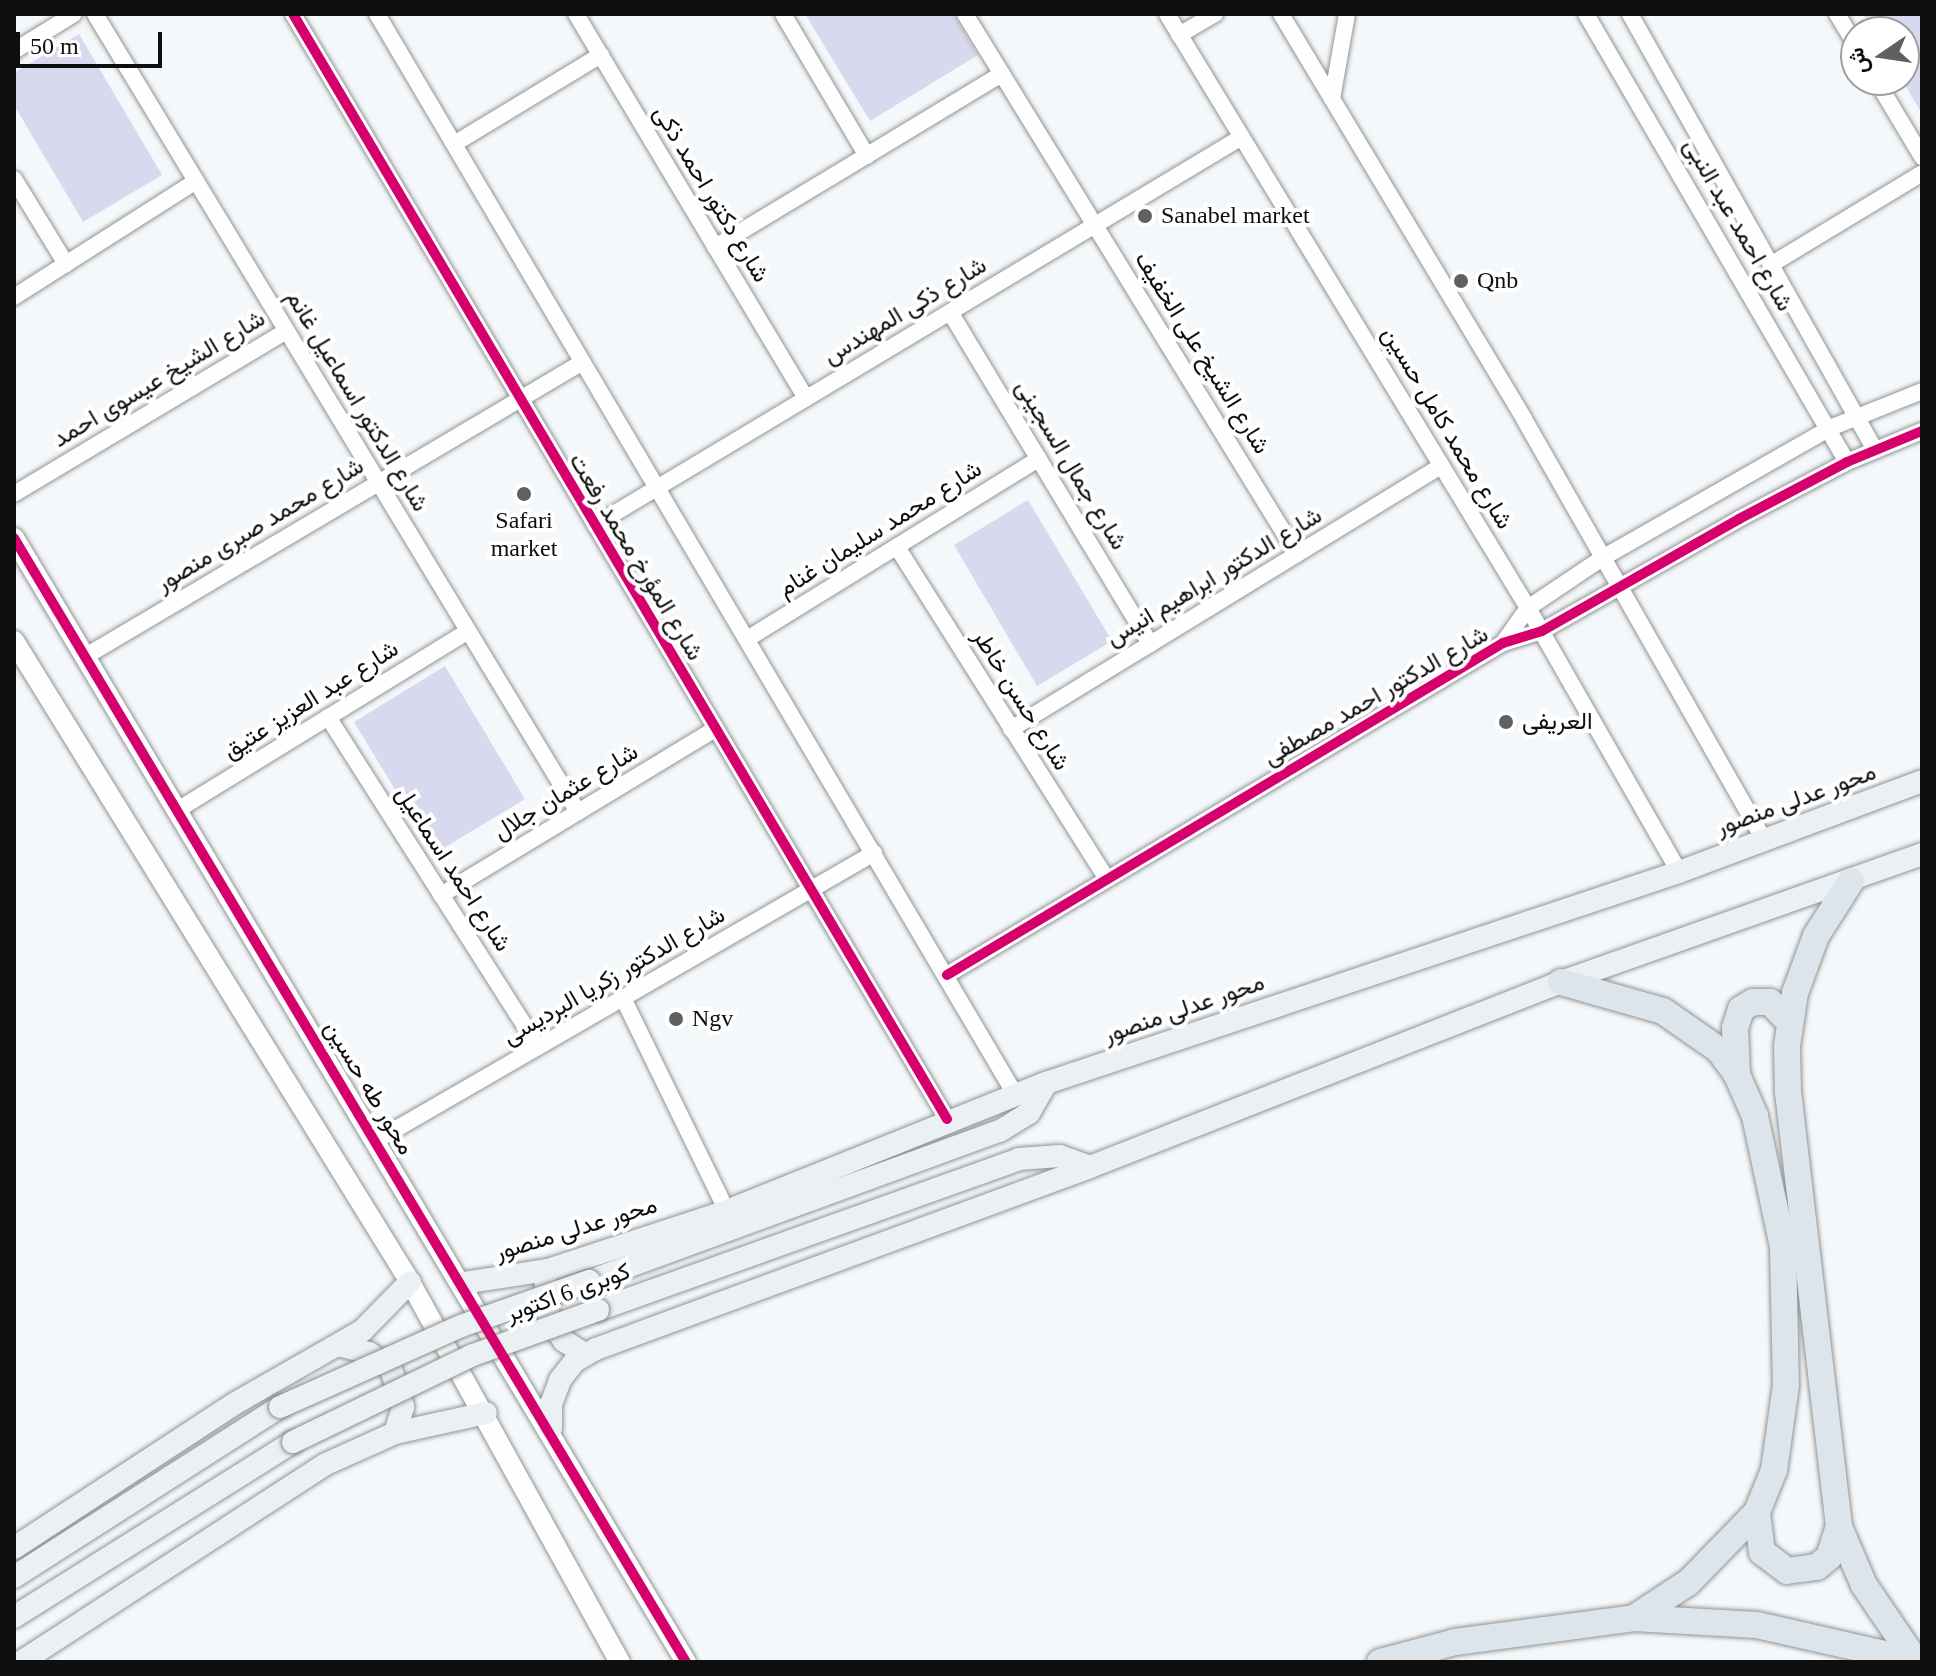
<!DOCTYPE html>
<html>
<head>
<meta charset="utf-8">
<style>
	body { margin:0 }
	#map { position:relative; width:1936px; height:1676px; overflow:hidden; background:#f5f8fa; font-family:"Times New Roman",Vazirmatn,serif }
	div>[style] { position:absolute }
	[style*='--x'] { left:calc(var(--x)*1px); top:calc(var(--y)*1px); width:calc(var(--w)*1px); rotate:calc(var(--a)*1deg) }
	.green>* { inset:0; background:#d8d8ee }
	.roads { filter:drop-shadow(0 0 2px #929394) drop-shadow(0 0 2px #929394) }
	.minor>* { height:16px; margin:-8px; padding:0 8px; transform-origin:8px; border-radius:8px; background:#fefefe }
	.tertiary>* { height:20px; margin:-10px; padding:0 10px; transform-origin:10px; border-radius:10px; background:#fefefe }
	.secondary>* { height:22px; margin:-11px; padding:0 11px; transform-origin:11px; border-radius:11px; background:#ebf0f4 }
	.primary>* { height:26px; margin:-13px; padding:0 13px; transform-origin:13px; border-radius:13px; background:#dce5eb }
	.bridges { filter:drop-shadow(0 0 2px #898a8b) drop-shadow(0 0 2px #898a8b) }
	.secondary-bridge>* { height:22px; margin:-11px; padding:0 11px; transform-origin:11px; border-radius:11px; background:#ebf0f4 }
	.cycleway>* { height:10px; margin:-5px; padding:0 5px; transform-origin:5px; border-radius:5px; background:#d6006c }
	.dots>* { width:22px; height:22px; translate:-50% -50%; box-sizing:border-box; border:4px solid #fff; border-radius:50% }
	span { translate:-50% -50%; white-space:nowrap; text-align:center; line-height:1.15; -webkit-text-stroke:8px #fff; paint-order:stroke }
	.street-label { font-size:24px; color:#0e0e0e }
	.poi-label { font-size:24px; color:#0e0e0e }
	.left { translate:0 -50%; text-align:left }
	.frame { position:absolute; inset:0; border:16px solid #0e0e0e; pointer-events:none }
	.north { position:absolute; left:1840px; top:16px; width:80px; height:80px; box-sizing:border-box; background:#fff; border:2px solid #9f9f9f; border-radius:50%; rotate:257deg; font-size:22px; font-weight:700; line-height:32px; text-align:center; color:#0e0e0e }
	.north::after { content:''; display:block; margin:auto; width:28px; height:36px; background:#5f6061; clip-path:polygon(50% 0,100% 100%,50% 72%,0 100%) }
	.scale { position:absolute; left:16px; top:32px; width:146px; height:36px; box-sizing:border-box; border:4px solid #0e0e0e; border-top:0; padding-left:10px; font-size:24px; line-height:28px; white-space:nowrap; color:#0e0e0e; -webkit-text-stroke:6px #fff; paint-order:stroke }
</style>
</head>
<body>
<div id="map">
	<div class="green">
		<i style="clip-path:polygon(805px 14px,953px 14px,978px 55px,870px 121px)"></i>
		<i style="clip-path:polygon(1863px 14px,1922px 14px,1922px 114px,1902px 80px,1904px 32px,1874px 32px)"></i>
		<i style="clip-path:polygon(79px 34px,162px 175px,83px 222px,14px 105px,14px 73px)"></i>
		<i style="clip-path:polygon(1028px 500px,1112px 641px,1037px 686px,954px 545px)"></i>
		<i style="clip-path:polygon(445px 666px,525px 799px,434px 854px,354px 722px)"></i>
	</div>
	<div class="roads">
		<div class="minor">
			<i style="--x:95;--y:14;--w:933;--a:58.82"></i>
			<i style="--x:293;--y:14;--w:1284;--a:59.38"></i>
			<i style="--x:377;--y:14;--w:1254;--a:59.43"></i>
			<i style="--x:576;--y:14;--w:448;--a:59.1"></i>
			<i style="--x:783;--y:14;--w:165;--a:59.4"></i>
			<i style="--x:965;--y:14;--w:634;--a:58.42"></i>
			<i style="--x:1167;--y:14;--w:695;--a:58.71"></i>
			<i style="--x:1528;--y:608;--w:304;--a:60.2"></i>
			<i style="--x:1281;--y:14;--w:472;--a:59"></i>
			<i style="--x:1524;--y:419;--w:484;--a:60.3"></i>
			<i style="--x:1586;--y:14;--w:518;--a:59.78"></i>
			<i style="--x:1630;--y:14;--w:500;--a:60.67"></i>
			<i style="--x:1837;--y:14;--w:37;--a:59"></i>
			<i style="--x:1179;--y:35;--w:42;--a:-30.3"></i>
			<i style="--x:14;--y:51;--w:70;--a:-31.7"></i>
			<i style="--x:1876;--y:80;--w:90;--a:59.1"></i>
			<i style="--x:1332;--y:99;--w:86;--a:-80"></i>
			<i style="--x:454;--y:144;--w:172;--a:-31.2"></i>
			<i style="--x:14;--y:179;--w:100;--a:58.5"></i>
			<i style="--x:715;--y:247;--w:335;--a:-31.1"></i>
			<i style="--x:1772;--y:264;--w:175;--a:-31.2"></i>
			<i style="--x:14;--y:297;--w:216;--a:-32.5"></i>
			<i style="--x:950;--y:312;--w:388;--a:58.9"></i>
			<i style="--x:14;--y:494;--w:317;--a:-30.9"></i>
			<i style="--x:595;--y:525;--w:752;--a:-30.96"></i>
			<i style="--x:897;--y:547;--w:391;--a:57.7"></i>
			<i style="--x:747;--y:639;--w:343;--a:-31.7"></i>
			<i style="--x:1503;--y:643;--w:43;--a:-54.5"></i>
			<i style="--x:1528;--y:608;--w:92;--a:-33.9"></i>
			<i style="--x:1604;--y:557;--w:260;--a:-29.7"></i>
			<i style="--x:1830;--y:428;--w:99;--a:-21.9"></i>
			<i style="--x:86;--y:656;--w:577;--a:-30.61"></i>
			<i style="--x:328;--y:717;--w:391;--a:57.5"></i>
			<i style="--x:1011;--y:729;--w:504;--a:-31.45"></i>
			<i style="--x:179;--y:809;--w:339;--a:-31.6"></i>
			<i style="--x:441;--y:895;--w:320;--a:-31.2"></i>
			<i style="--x:947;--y:975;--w:648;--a:-30.84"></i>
			<i style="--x:1503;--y:643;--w:41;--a:-17.1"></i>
			<i style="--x:1542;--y:631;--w:227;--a:-29.6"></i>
			<i style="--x:1739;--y:519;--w:122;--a:-27.8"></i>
			<i style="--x:1847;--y:462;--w:81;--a:-22.5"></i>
			<i style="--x:623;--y:998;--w:237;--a:64"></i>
			<i style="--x:377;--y:1140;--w:574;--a:-30"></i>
		</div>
		<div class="tertiary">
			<i style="--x:14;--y:538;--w:1310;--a:59.13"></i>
			<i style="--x:14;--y:641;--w:753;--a:58.29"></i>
			<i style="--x:410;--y:1282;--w:434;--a:61.1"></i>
		</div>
		<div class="secondary">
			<i style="--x:545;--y:1278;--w:42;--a:84.6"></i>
			<i style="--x:549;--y:1320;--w:26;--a:54"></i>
			<i style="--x:564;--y:1341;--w:25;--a:32"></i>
			<i style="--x:589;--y:1281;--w:438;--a:-20.1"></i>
			<i style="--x:1000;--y:1131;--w:34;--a:-32"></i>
			<i style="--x:1029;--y:1113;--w:34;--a:-60"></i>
			<i style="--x:463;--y:1283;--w:86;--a:-8.7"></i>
			<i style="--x:548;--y:1270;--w:188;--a:-18.2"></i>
			<i style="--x:727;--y:1211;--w:344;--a:-21.9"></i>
			<i style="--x:1046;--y:1083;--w:667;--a:-18.43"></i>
			<i style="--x:1679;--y:872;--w:259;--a:-20.5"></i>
			<i style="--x:598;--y:1310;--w:447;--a:-19.7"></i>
			<i style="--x:1019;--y:1159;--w:41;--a:-4.2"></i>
			<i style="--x:1060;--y:1156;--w:32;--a:20"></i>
			<i style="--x:339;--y:1345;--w:31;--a:15"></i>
			<i style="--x:369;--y:1353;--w:27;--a:36"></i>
			<i style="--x:391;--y:1369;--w:40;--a:72"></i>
			<i style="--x:403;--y:1407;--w:27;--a:107"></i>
			<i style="--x:551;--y:1428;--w:24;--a:-90"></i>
			<i style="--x:551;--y:1404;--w:26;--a:-69"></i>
			<i style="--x:560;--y:1380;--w:24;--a:-52"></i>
			<i style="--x:575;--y:1361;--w:24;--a:-30"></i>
			<i style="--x:596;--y:1349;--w:526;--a:-20.22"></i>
			<i style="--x:1090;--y:1167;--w:506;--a:-21.44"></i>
			<i style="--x:1561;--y:982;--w:383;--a:-19.5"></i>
			<i style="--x:14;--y:1548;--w:263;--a:-33.2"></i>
			<i style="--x:234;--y:1404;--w:149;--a:-29.8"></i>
			<i style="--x:363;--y:1330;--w:67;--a:-45.6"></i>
			<i style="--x:14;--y:1577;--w:316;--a:-32.6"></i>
			<i style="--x:14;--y:1617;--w:329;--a:-32.1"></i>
			<i style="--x:21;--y:1662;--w:364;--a:-33"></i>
			<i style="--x:326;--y:1464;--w:76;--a:-24.2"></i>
			<i style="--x:395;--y:1433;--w:93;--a:-12.4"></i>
		</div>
		<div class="primary">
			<i style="--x:1851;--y:881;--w:65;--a:122.5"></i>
			<i style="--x:1816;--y:936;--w:61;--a:110.2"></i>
			<i style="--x:1795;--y:993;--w:54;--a:98.6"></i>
			<i style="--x:1787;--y:1046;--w:46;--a:88.8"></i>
			<i style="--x:1788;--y:1092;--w:438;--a:83.3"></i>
			<i style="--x:1839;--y:1527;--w:63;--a:66.7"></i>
			<i style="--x:1864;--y:1585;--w:91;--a:55.8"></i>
			<i style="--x:1561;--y:982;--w:106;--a:15.9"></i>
			<i style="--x:1663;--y:1011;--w:68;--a:34.9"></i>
			<i style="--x:1719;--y:1050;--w:31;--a:54"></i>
			<i style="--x:1737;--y:1075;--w:45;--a:66.3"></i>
			<i style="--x:1755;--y:1116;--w:134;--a:77.9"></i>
			<i style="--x:1783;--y:1247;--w:138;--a:88.8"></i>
			<i style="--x:1786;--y:1385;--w:86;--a:98"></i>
			<i style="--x:1774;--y:1470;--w:45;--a:112"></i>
			<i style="--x:1757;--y:1512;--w:98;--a:134.2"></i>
			<i style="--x:1689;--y:1582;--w:66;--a:146.8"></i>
			<i style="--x:1737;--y:1075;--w:47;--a:-92.4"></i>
			<i style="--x:1735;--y:1028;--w:20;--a:-72"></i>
			<i style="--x:1741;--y:1009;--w:14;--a:-30"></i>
			<i style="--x:1753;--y:1002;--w:17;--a:0"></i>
			<i style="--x:1770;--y:1002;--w:29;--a:46"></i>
			<i style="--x:1757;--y:1512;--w:40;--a:82.9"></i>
			<i style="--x:1762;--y:1552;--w:31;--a:37"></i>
			<i style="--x:1787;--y:1571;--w:30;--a:-8"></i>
			<i style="--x:1817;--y:1567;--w:16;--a:-40"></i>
			<i style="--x:1829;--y:1557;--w:32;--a:-72"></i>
			<i style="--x:1380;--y:1662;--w:78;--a:-14.9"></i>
			<i style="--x:1455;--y:1642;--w:181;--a:-7.6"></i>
			<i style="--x:1634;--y:1618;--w:123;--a:3.3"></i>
			<i style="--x:1757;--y:1625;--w:167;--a:12.8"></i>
		</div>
	</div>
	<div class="bridges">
		<div class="secondary-bridge">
			<i style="--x:280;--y:1407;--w:198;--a:-24.1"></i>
			<i style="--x:461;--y:1326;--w:136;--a:-19.4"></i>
			<i style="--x:293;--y:1442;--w:200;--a:-25.8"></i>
			<i style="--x:473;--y:1355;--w:133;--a:-19.8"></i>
		</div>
	</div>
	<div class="cycleway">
		<i style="--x:293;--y:14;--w:1284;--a:59.38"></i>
		<i style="--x:14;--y:538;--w:1310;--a:59.13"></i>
		<i style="--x:947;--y:975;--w:648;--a:-30.84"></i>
		<i style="--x:1503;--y:643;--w:41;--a:-17.1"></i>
		<i style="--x:1542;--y:631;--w:227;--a:-29.6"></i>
		<i style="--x:1739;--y:519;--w:122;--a:-27.8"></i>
		<i style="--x:1847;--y:462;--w:81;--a:-22.5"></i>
	</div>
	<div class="dots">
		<i style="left:1145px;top:216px;background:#5f6061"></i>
		<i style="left:1461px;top:281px;background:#5f6061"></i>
		<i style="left:524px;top:494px;background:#5f6061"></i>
		<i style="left:1506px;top:722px;background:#5f6061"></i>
		<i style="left:676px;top:1019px;background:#5f6061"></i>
	</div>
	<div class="street-label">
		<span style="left:711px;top:194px;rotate:59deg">شارع دكتور احمد ذكى</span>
		<span style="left:1738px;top:225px;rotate:60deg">شارع احمد عبد النبى</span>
		<span style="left:905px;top:311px;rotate:-31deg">شارع ذكى المهندس</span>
		<span style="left:1202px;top:353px;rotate:58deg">شارع الشيخ على الخفيف</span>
		<span style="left:159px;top:379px;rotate:-31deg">شارع الشيخ عيسوى احمد</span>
		<span style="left:357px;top:401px;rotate:59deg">شارع الدكتور اسماعيل غانم</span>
		<span style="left:1447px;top:428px;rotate:59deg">شارع محمد كامل حسين</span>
		<span style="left:1071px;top:465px;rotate:59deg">شارع جمال السجينى</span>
		<span style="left:260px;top:525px;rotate:-31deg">شارع محمد صبرى منصور</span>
		<span style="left:880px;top:529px;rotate:-32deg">شارع محمد سليمان غنام</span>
		<span style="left:636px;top:557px;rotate:59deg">شارع المؤرخ محمد رفعت</span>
		<span style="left:1214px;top:577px;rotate:-31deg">شارع الدكتور ابراهيم انيس</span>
		<span style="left:1376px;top:696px;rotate:-30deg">شارع الدكتور احمد مصطفى</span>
		<span style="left:311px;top:700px;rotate:-32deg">شارع عبد العزيز عتيق</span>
		<span style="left:1021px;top:700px;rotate:58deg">شارع حسن خاطر</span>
		<span style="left:566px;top:792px;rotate:-31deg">شارع عثمان جلال</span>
		<span style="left:1796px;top:800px;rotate:-20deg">محور عدلى منصور</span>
		<span style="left:453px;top:869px;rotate:57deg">شارع احمد اسماعيل</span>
		<span style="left:614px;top:976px;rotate:-30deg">شارع الدكتور زكريا البرديسى</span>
		<span style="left:1184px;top:1009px;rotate:-19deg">محور عدلى منصور</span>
		<span style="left:369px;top:1088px;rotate:59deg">محور طه حسين</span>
		<span style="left:576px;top:1229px;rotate:-17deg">محور عدلى منصور</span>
		<span style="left:568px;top:1293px;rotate:-20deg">كوبرى 6 اكتوبر</span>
	</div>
	<div class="poi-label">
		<span class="left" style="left:1161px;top:216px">Sanabel market</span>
		<span class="left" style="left:1477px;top:281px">Qnb</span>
		<span style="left:524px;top:535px">Safari<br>market</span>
		<span class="left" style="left:1522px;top:722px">العريفى</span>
		<span class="left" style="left:692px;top:1019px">Ngv</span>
	</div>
	<div class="frame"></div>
	<div class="north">ش</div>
	<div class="scale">50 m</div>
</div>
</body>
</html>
